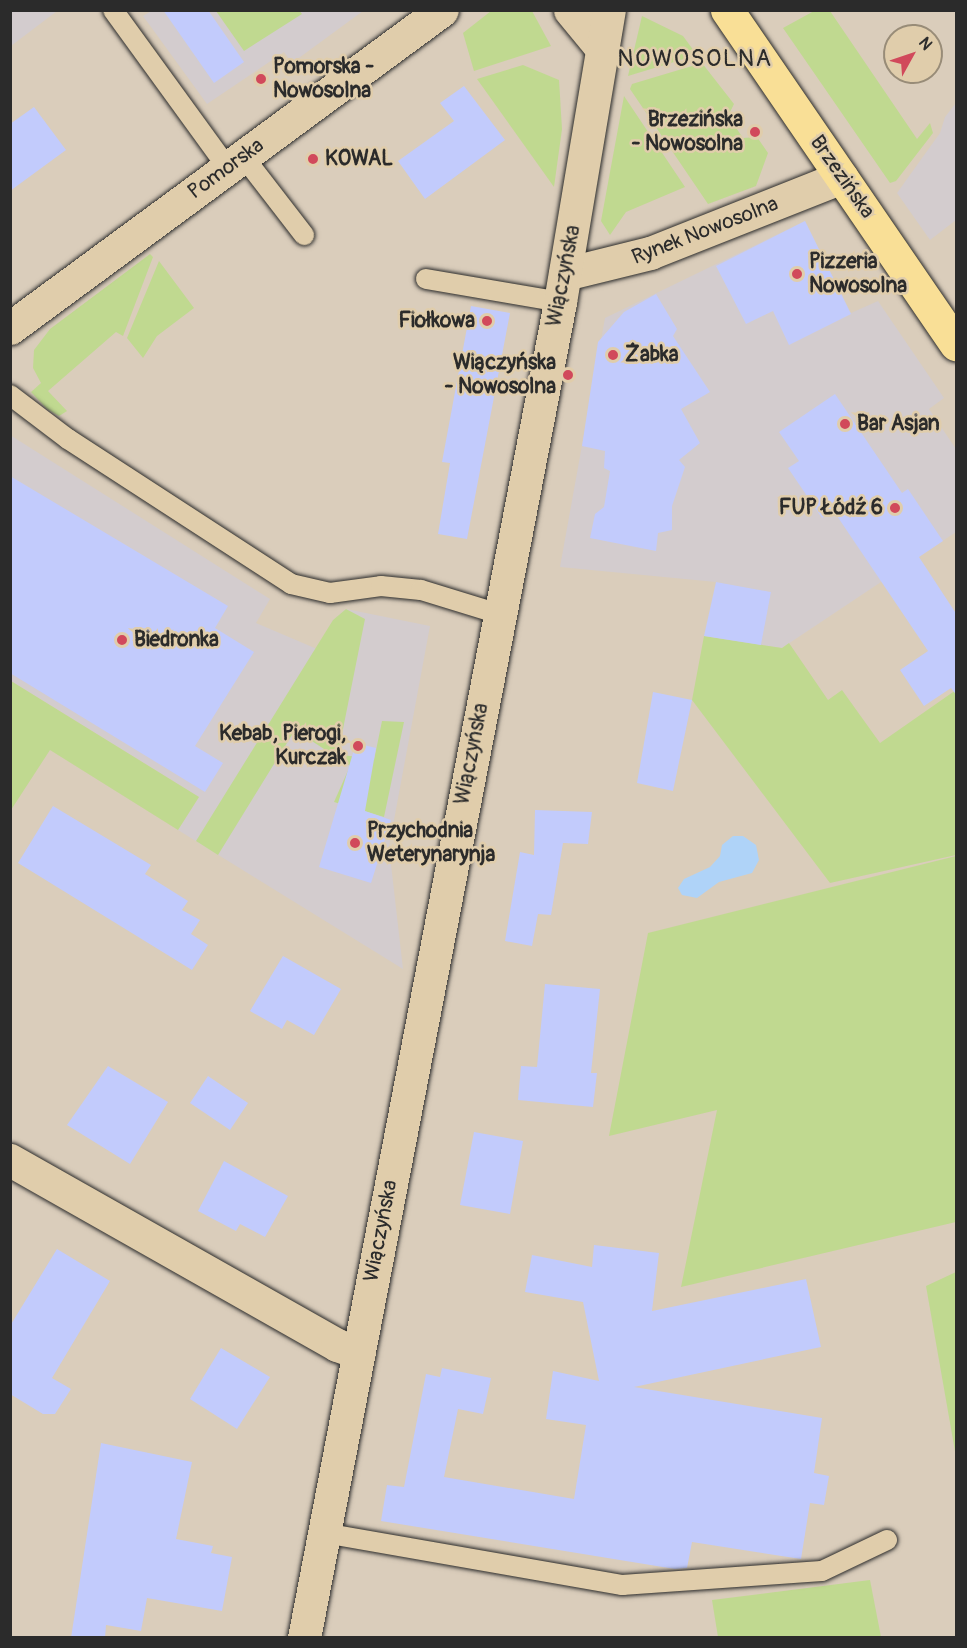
<!DOCTYPE html>
<html>
<head>
<meta charset="utf-8">
<style>
	body { margin:0 }
	#map { position:relative; width:967px; height:1648px; overflow:hidden; background:#dacdbb; font-family:Pangolin,sans-serif }
	div>[style] { position:absolute }
	[style*='--x'] { left:calc(var(--x)*1px); top:calc(var(--y)*1px); width:calc(var(--w)*1px); rotate:calc(var(--a)*1deg) }
	.built>* { inset:0; background:#d3ccce }
	.green>* { inset:0; background:#c0d990 }
	.water>* { inset:0; background:#afd3f8 }
	.building>* { inset:0; background:#c2cbfc }
	.roads { filter:drop-shadow(0 0 2px #2b2b2b) drop-shadow(0 0 2px #2b2b2b) }
	.service>* { height:20px; margin:-10px; padding:0 10px; transform-origin:10px; border-radius:10px; background:#e0cdab }
	.minor>* { height:33px; margin:-16.5px; padding:0 16.5px; transform-origin:16.5px; border-radius:16.5px; background:#e0cdab }
	.tertiary>* { height:33px; margin:-16.5px; padding:0 16.5px; transform-origin:16.5px; border-radius:16.5px; background:#e0cdab }
	.primary>* { height:33px; margin:-16.5px; padding:0 16.5px; transform-origin:16.5px; border-radius:16.5px; background:#f9df96 }
	.dots>* { width:16px; height:16px; translate:-50% -50%; box-sizing:border-box; border:3px solid #e0cdab; border-radius:50% }
	span { translate:-50% -50%; white-space:nowrap; text-align:center; line-height:1.15; -webkit-text-stroke:5px #e0cdab; paint-order:stroke }
	.poi-label { font-size:21px; color:#2b2b2b; font-weight:700 }
	.left { translate:0 -50%; text-align:left }
	.right { translate:-100% -50%; text-align:right }
	.street-label { font-size:21px; color:#2b2b2b }
	.quarter-label { font-size:24px; color:#2b2b2b; letter-spacing:1.5px }
	.frame { position:absolute; inset:0; border:12px solid #2b2b2b; pointer-events:none }
	.north { position:absolute; left:883px; top:24px; width:60px; height:60px; box-sizing:border-box; background:#e0cdab; border:2px solid #988c78; border-radius:50%; rotate:50deg; font-size:16px; font-weight:700; line-height:24px; text-align:center; color:#2b2b2b }
	.north::after { content:''; display:block; margin:auto; width:21px; height:27px; background:#d1495b; clip-path:polygon(50% 0,100% 100%,50% 72%,0 100%) }
</style>
</head>
<body>
<div id="map">
	<div class="built">
		<i style="clip-path:polygon(11px 10px,57px 10px,57px 11px,11px 46px)"></i>
		<i style="clip-path:polygon(153px 10px,363px 11px,292px 63px,284px 52px,207px 104px,143px 16px)"></i>
		<i style="clip-path:polygon(956px 103px,956px 220px,930px 240px,897px 193px,940px 133px,945px 117px)"></i>
		<i style="clip-path:polygon(805px 221px,851px 313px,878px 301px,944px 398px,929px 409px,956px 449px,956px 532px,782px 648px,761px 645px,771px 592px,716px 582px,560px 567px,605px 318px)"></i>
		<i style="clip-path:polygon(10px 435px,270px 599px,256px 623px,317px 649px,333px 620px,346px 609px,430px 626px,389px 847px,403px 969px,178px 830px,199px 797px,11px 681px)"></i>
	</div>
	<div class="green">
		<i style="clip-path:polygon(299px 10px,302px 14px,244px 51px,216px 11px)"></i>
		<i style="clip-path:polygon(491px 11px,532px 11px,551px 46px,474px 71px,463px 33px)"></i>
		<i style="clip-path:polygon(814px 11px,830px 11px,917px 139px,930px 123px,933px 133px,896px 181px,890px 183px,783px 28px)"></i>
		<i style="clip-path:polygon(642px 16px,683px 36px,697px 55px,628px 76px)"></i>
		<i style="clip-path:polygon(702px 63px,734px 104px,728px 116px,743px 138px,757px 137px,768px 153px,756px 186px,708px 204px,630px 89px,632px 84px)"></i>
		<i style="clip-path:polygon(523px 65px,559px 80px,562px 129px,554px 187px,477px 79px)"></i>
		<i style="clip-path:polygon(624px 96px,685px 187px,626px 212px,610px 235px,601px 221px)"></i>
		<i style="clip-path:polygon(150px 254px,153px 257px,123px 336px,116px 332px,48px 391px,67px 411px,59px 416px,47px 409px,31px 392px,41px 383px,33px 368px,34px 350px,50px 329px)"></i>
		<i style="clip-path:polygon(159px 261px,194px 308px,157px 336px,143px 358px,127px 338px)"></i>
		<i style="clip-path:polygon(346px 609px,365px 619px,338px 754px,374px 760px,382px 721px,404px 722px,384px 817px,334px 802px,350px 766px,295px 730px,218px 855px,196px 841px,333px 620px)"></i>
		<i style="clip-path:polygon(704px 636px,782px 648px,789px 643px,828px 700px,842px 690px,880px 743px,956px 690px,956px 855px,830px 883px,692px 700px)"></i>
		<i style="clip-path:polygon(11px 681px,199px 797px,178px 830px,50px 750px,11px 810px)"></i>
		<i style="clip-path:polygon(956px 856px,956px 1222px,681px 1287px,717px 1110px,609px 1136px,648px 933px)"></i>
		<i style="clip-path:polygon(956px 1272px,956px 1457px,926px 1286px)"></i>
		<i style="clip-path:polygon(870px 1580px,881px 1637px,718px 1637px,712px 1600px)"></i>
	</div>
	<div class="water">
		<i style="clip-path:polygon(733px 836px,743px 836px,756px 845px,759px 860px,752px 873px,719px 882px,697px 898px,682px 895px,678px 888px,684px 879px,710px 867px,720px 856px,722px 845px)"></i>
	</div>
	<div class="building">
		<i style="clip-path:polygon(163px 10px,208px 10px,244px 62px,214px 83px)"></i>
		<i style="clip-path:polygon(464px 86px,505px 140px,425px 199px,398px 161px,454px 121px,440px 103px)"></i>
		<i style="clip-path:polygon(34px 107px,66px 150px,10px 191px,10px 124px)"></i>
		<i style="clip-path:polygon(805px 221px,851px 314px,789px 345px,773px 311px,746px 324px,716px 266px)"></i>
		<i style="clip-path:polygon(656px 294px,677px 329px,673px 336px,710px 392px,681px 409px,700px 443px,679px 460px,685px 467px,672px 506px,672px 530px,658px 533px,656px 551px,590px 538px,595px 514px,604px 507px,610px 471px,604px 468px,605px 451px,582px 446px,598px 342px,624px 312px)"></i>
		<i style="clip-path:polygon(471px 306px,510px 313px,467px 539px,438px 534px,450px 463px,442px 462px)"></i>
		<i style="clip-path:polygon(835px 394px,902px 493px,908px 489px,943px 541px,919px 557px,957px 615px,957px 696px,951px 688px,924px 706px,900px 670px,928px 651px,833px 510px,822px 518px,788px 468px,799px 461px,779px 432px)"></i>
		<i style="clip-path:polygon(10px 476px,228px 606px,215px 628px,254px 652px,195px 746px,223px 763px,205px 792px,10px 673px)"></i>
		<i style="clip-path:polygon(716px 582px,771px 592px,761px 645px,704px 636px)"></i>
		<i style="clip-path:polygon(653px 692px,692px 700px,673px 791px,637px 783px)"></i>
		<i style="clip-path:polygon(356px 743px,376px 748px,365px 811px,391px 820px,371px 883px,319px 867px)"></i>
		<i style="clip-path:polygon(53px 806px,151px 865px,145px 874px,188px 901px,182px 910px,200px 920px,191px 934px,208px 945px,192px 970px,18px 863px)"></i>
		<i style="clip-path:polygon(535px 810px,592px 812px,588px 844px,563px 843px,551px 915px,538px 914px,532px 946px,505px 941px,520px 852px,534px 855px)"></i>
		<i style="clip-path:polygon(283px 956px,341px 989px,314px 1035px,287px 1020px,282px 1029px,250px 1011px)"></i>
		<i style="clip-path:polygon(545px 984px,600px 989px,591px 1073px,597px 1073px,593px 1107px,518px 1100px,521px 1066px,537px 1067px)"></i>
		<i style="clip-path:polygon(108px 1066px,168px 1102px,130px 1164px,67px 1125px)"></i>
		<i style="clip-path:polygon(208px 1076px,248px 1103px,230px 1130px,190px 1103px)"></i>
		<i style="clip-path:polygon(474px 1132px,523px 1141px,510px 1214px,460px 1205px)"></i>
		<i style="clip-path:polygon(224px 1161px,288px 1196px,265px 1237px,240px 1224px,236px 1231px,198px 1211px)"></i>
		<i style="clip-path:polygon(594px 1245px,659px 1253px,652px 1311px,806px 1279px,821px 1347px,634px 1387px,822px 1418px,814px 1473px,829px 1476px,824px 1505px,810px 1503px,801px 1559px,692px 1542px,687px 1568px,675px 1569px,381px 1521px,387px 1485px,404px 1487px,426px 1374px,440px 1377px,442px 1368px,491px 1378px,483px 1414px,458px 1409px,444px 1477px,574px 1499px,586px 1425px,546px 1419px,553px 1371px,599px 1381px,583px 1302px,525px 1292px,532px 1255px,592px 1267px)"></i>
		<i style="clip-path:polygon(57px 1249px,110px 1281px,52px 1378px,71px 1389px,55px 1414px,43px 1414px,10px 1394px,10px 1326px)"></i>
		<i style="clip-path:polygon(221px 1348px,270px 1377px,237px 1429px,190px 1399px)"></i>
		<i style="clip-path:polygon(101px 1443px,192px 1462px,176px 1539px,213px 1546px,211px 1553px,232px 1557px,222px 1611px,147px 1598px,141px 1631px,106px 1625px,105px 1638px,71px 1638px)"></i>
	</div>
	<div class="roads">
		<div class="service">
			<i style="--x:113;--y:10;--w:195;--a:54"></i>
			<i style="--x:243;--y:156;--w:100;--a:52.3"></i>
			<i style="--x:426;--y:279;--w:136;--a:9.7"></i>
			<i style="--x:10;--y:395;--w:73;--a:37.2"></i>
			<i style="--x:68;--y:439;--w:266;--a:33"></i>
			<i style="--x:291;--y:584;--w:40;--a:13"></i>
			<i style="--x:330;--y:593;--w:51;--a:-7.8"></i>
			<i style="--x:381;--y:586;--w:40;--a:5.7"></i>
			<i style="--x:421;--y:590;--w:82;--a:17.1"></i>
			<i style="--x:324;--y:1533;--w:303;--a:9.9"></i>
			<i style="--x:622;--y:1585;--w:200;--a:-4"></i>
			<i style="--x:822;--y:1571;--w:72;--a:-25.5"></i>
		</div>
		<div class="minor">
			<i style="--x:570;--y:10;--w:52;--a:50.5"></i>
			<i style="--x:565;--y:274;--w:88;--a:-13.9"></i>
			<i style="--x:650;--y:253;--w:206;--a:-21.6"></i>
			<i style="--x:10;--y:1160;--w:376;--a:29.5"></i>
			<i style="--x:337;--y:1345;--w:23;--a:20"></i>
		</div>
		<div class="tertiary">
			<i style="--x:10;--y:328;--w:536;--a:-36.36"></i>
			<i style="--x:304;--y:1638;--w:1360;--a:-79.15"></i>
			<i style="--x:560;--y:302;--w:296;--a:-80.5"></i>
		</div>
		<div class="primary">
			<i style="--x:727;--y:10;--w:405;--a:55.6"></i>
		</div>
	</div>
	<div class="dots">
		<i style="left:261px;top:79px;background:#d1495b"></i>
		<i style="left:755px;top:132px;background:#d1495b"></i>
		<i style="left:313px;top:159px;background:#d1495b"></i>
		<i style="left:797px;top:274px;background:#d1495b"></i>
		<i style="left:487px;top:321px;background:#d1495b"></i>
		<i style="left:613px;top:355px;background:#d1495b"></i>
		<i style="left:568px;top:375px;background:#d1495b"></i>
		<i style="left:845px;top:424px;background:#d1495b"></i>
		<i style="left:895px;top:508px;background:#d1495b"></i>
		<i style="left:122px;top:640px;background:#d1495b"></i>
		<i style="left:358px;top:746px;background:#d1495b"></i>
		<i style="left:355px;top:843px;background:#d1495b"></i>
	</div>
	<div class="poi-label">
		<span class="left" style="left:273px;top:79px">Pomorska -<br>Nowosolna</span>
		<span class="right" style="left:743px;top:132px">Brzezińska<br>- Nowosolna</span>
		<span class="left" style="left:325px;top:159px">KOWAL</span>
		<span class="left" style="left:809px;top:274px">Pizzeria<br>Nowosolna</span>
		<span class="right" style="left:475px;top:321px">Fiołkowa</span>
		<span class="left" style="left:625px;top:355px">Żabka</span>
		<span class="right" style="left:556px;top:375px">Wiączyńska<br>- Nowosolna</span>
		<span class="left" style="left:857px;top:424px">Bar Asjan</span>
		<span class="right" style="left:883px;top:508px">FUP Łódź 6</span>
		<span class="left" style="left:134px;top:640px">Biedronka</span>
		<span class="right" style="left:346px;top:746px">Kebab, Pierogi,<br>Kurczak</span>
		<span class="left" style="left:367px;top:843px">Przychodnia<br>Weterynarynja</span>
	</div>
	<div class="street-label">
		<span style="left:226px;top:169px;rotate:-36deg">Pomorska</span>
		<span style="left:842px;top:177px;rotate:55deg">Brzezińska</span>
		<span style="left:705px;top:231px;rotate:-21deg">Rynek Nowosolna</span>
		<span style="left:564px;top:276px;rotate:-79deg">Wiączyńska</span>
		<span style="left:472px;top:754px;rotate:-79deg">Wiączyńska</span>
		<span style="left:381px;top:1231px;rotate:-79deg">Wiączyńska</span>
	</div>
	<div class="quarter-label">
		<span style="left:695px;top:59px">NOWOSOLNA</span>
	</div>
	<div class="frame"></div>
	<div class="north">N</div>
</div>
</body>
</html>
